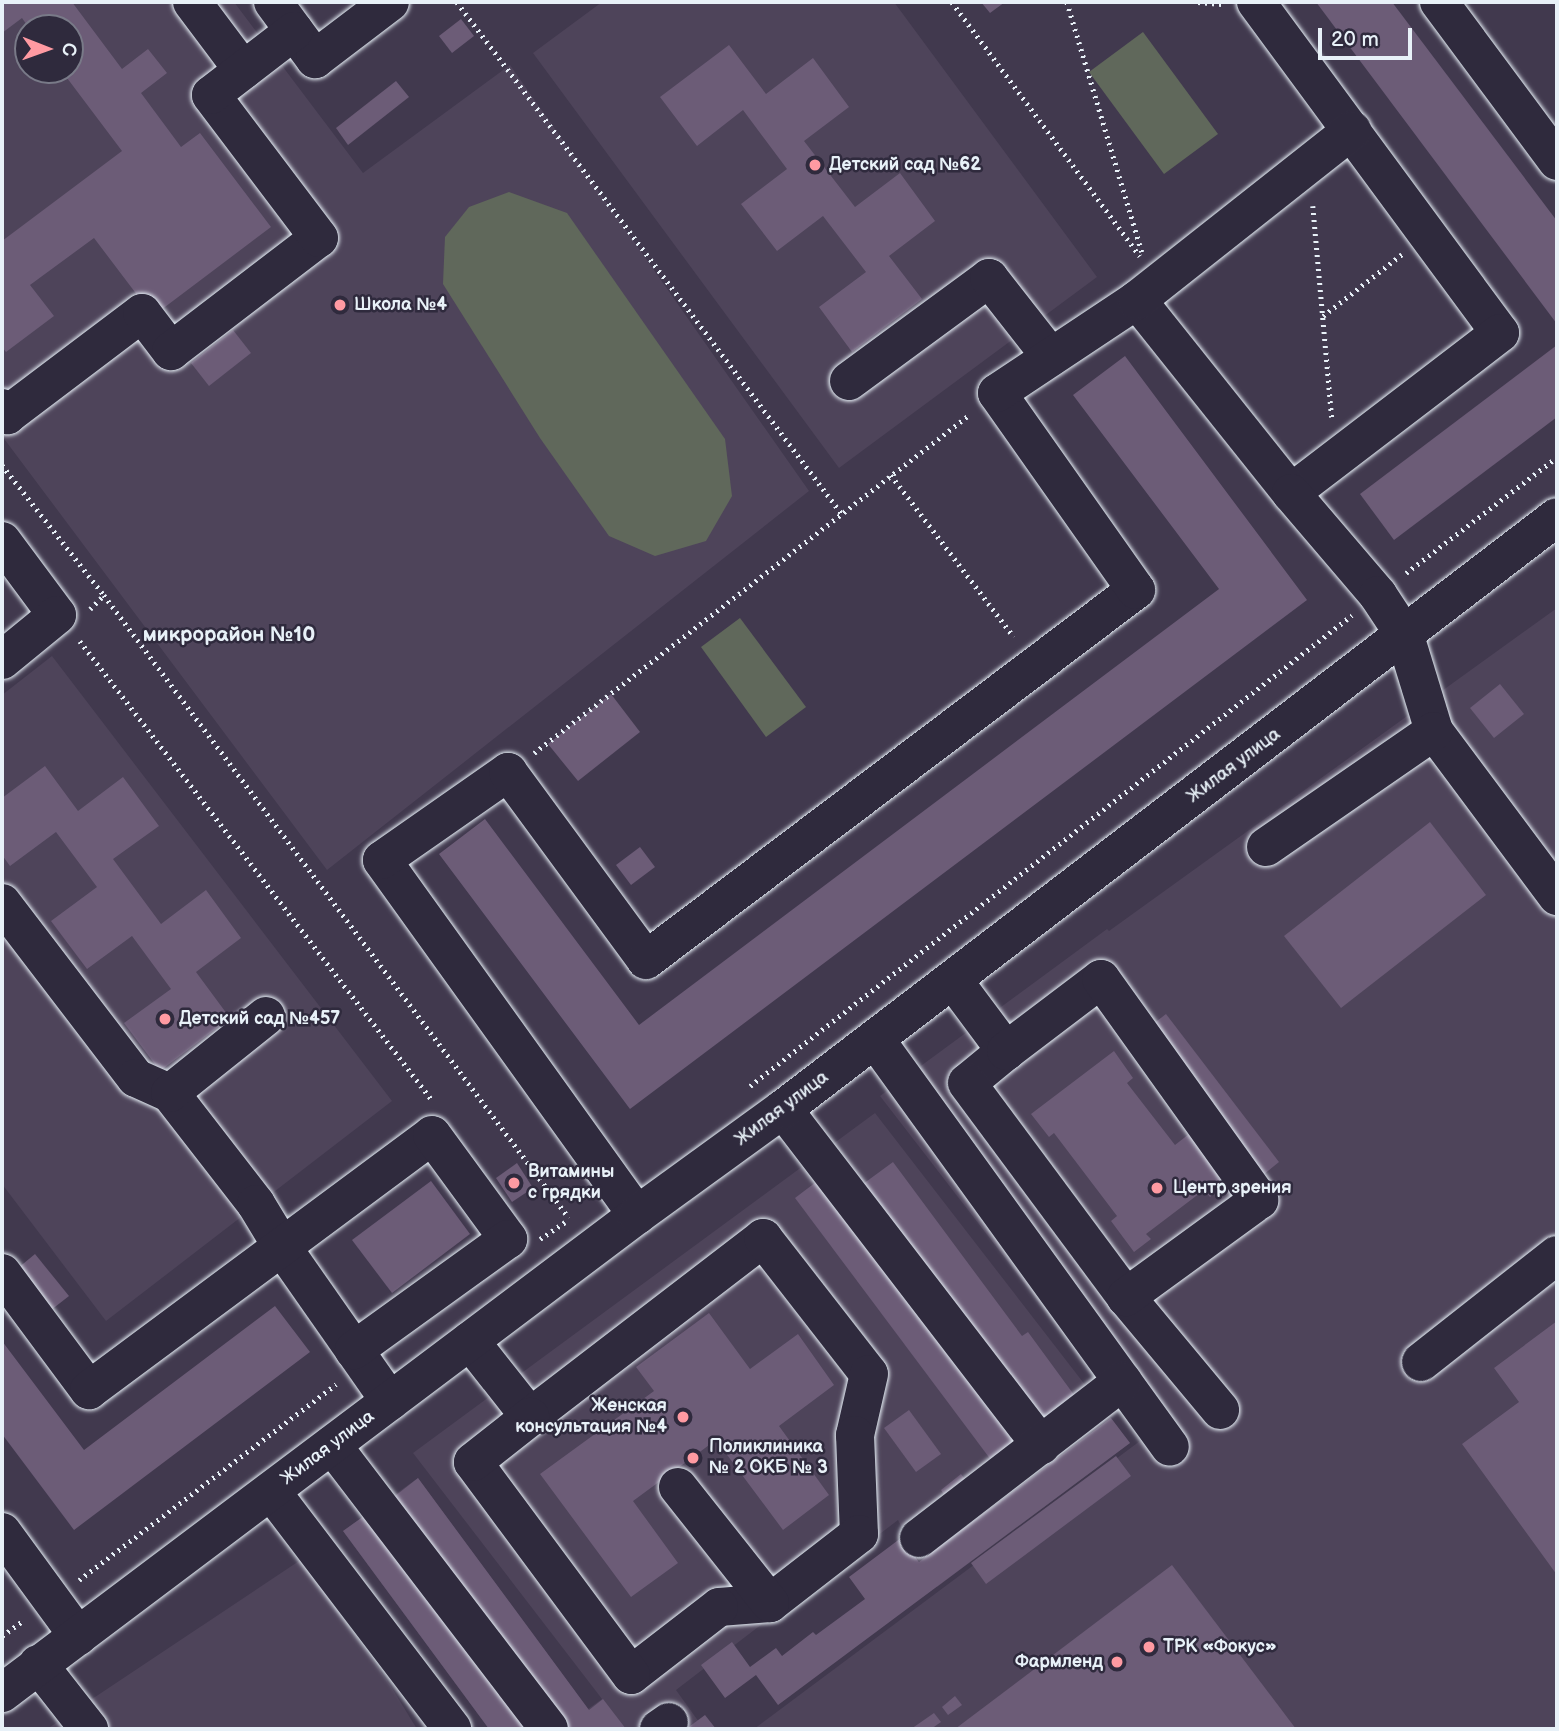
<!DOCTYPE html>
<html>
<head>
<meta charset="utf-8">
<style>
	body { margin:0 }
	#map { position:relative; width:1559px; height:1731px; overflow:hidden; background:#41394e; font-family:"Balsamiq Sans",sans-serif }
	div>[style] { position:absolute }
	[style*='--x'] { left:calc(var(--x)*1px); top:calc(var(--y)*1px); width:calc(var(--w)*1px); rotate:calc(var(--a)*1deg) }
	.built>* { inset:0; background:#4e445a }
	.green>* { inset:0; background:#60685b }
	.building>* { inset:0; background:#6c5c77 }
	.path>* { height:4.5px; margin-top:-2.25px; transform-origin:0; background:repeating-linear-gradient(90deg,#e8f1f8 0 2px,transparent 0 7px) }
	.roads { filter:drop-shadow(0 0 2px #e8f1f8) drop-shadow(0 0 2px #e8f1f8) }
	.minor>* { height:38px; margin:-19px; padding:0 19px; transform-origin:19px; border-radius:19px; background:#2f2a3d }
	.dots>* { width:19px; height:19px; translate:-50% -50%; box-sizing:border-box; border:4px solid #2f2a3d; border-radius:50% }
	span { translate:-50% -50%; white-space:nowrap; text-align:center; line-height:1.15; -webkit-text-stroke:5px #2f2a3d; paint-order:stroke }
	.poi-label { font-size:18px; color:#e8f1f8; font-weight:700 }
	.left { translate:0 -50%; text-align:left }
	.right { translate:-100% -50%; text-align:right }
	.street-label { font-size:18px; color:#e8f1f8 }
	.quarter-label { font-size:21px; color:#e8f1f8; font-weight:700 }
	.frame { position:absolute; inset:0; border:4px solid #e8f1f8; pointer-events:none }
	.north { position:absolute; left:14px; top:14px; width:70px; height:70px; box-sizing:border-box; background:#2f2a3d; border:2px solid #797a88; border-radius:50%; rotate:91deg; font-size:19px; font-weight:700; line-height:28px; text-align:center; color:#e8f1f8 }
	.north::after { content:''; display:block; margin:auto; width:24px; height:32px; background:#ff9aa2; clip-path:polygon(50% 0,100% 100%,50% 72%,0 100%) }
	.scale { position:absolute; left:1318px; top:28px; width:94px; height:32px; box-sizing:border-box; border:4px solid #e8f1f8; border-top:0; padding-left:9px; font-size:21px; line-height:24px; white-space:nowrap; color:#e8f1f8; -webkit-text-stroke:5px #2f2a3d; paint-order:stroke }
</style>
</head>
<body>
<div id="map">
	<div class="built">
		<i style="clip-path:polygon(evenodd,2px 2px,234px 2px,363px 173px,510px 65px,809px 491px,327px 870px,2px 436px,2px 2px,28px 28px,70px 28px,70px 70px,28px 70px,28px 28px)"></i>
		<i style="clip-path:polygon(602px 2px,894px 2px,1097px 277px,839px 468px,533px 53px)"></i>
		<i style="clip-path:polygon(1557px 608px,1557px 1729px,754px 1729px,1144px 1438px,880px 1096px,1107px 929px,1109px 931px)"></i>
		<i style="clip-path:polygon(52px 656px,392px 1101px,106px 1321px,2px 1184px,2px 695px)"></i>
		<i style="clip-path:polygon(875px 1113px,1130px 1443px,937px 1587px,919px 1562px,898px 1520px,676px 1690px,704px 1729px,489px 1729px,343px 1531px,418px 1478px,588px 1709px,602px 1699px,413px 1453px)"></i>
		<i style="clip-path:polygon(302px 1559px,390px 1685px,417px 1729px,47px 1729px)"></i>
	</div>
	<div class="green">
		<i style="clip-path:polygon(1143px 32px,1218px 134px,1164px 174px,1089px 72px)"></i>
		<i style="clip-path:polygon(509px 192px,567px 213px,725px 439px,732px 496px,706px 541px,655px 556px,609px 536px,540px 438px,443px 284px,445px 237px,469px 207px)"></i>
		<i style="clip-path:polygon(740px 618px,806px 707px,766px 737px,701px 647px)"></i>
	</div>
	<div class="building">
		<i style="clip-path:polygon(2px 2px,72px 2px,122px 69px,148px 49px,167px 73px,141px 93px,181px 147px,200px 133px,271px 227px,153px 316px,94px 238px,30px 285px,54px 316px,6px 352px,2px 347px,2px 241px,122px 151px,61px 70px,70px 70px,70px 28px,29px 28px,22px 18px,2px 33px)"></i>
		<i style="clip-path:polygon(981px 2px,1005px 2px,990px 13px)"></i>
		<i style="clip-path:polygon(1316px 2px,1392px 2px,1557px 221px,1557px 324px)"></i>
		<i style="clip-path:polygon(461px 19px,474px 36px,452px 53px,439px 36px)"></i>
		<i style="clip-path:polygon(729px 45px,766px 94px,813px 58px,849px 107px,804px 141px,855px 207px,900px 173px,935px 221px,889px 256px,922px 299px,852px 352px,819px 307px,866px 272px,823px 216px,777px 251px,741px 204px,787px 169px,743px 110px,697px 146px,660px 97px)"></i>
		<i style="clip-path:polygon(396px 81px,409px 97px,348px 145px,336px 128px)"></i>
		<i style="clip-path:polygon(233px 330px,251px 353px,209px 386px,191px 363px)"></i>
		<i style="clip-path:polygon(1557px 345px,1557px 417px,1394px 540px,1360px 494px)"></i>
		<i style="clip-path:polygon(1125px 356px,1307px 600px,630px 1109px,439px 854px,485px 819px,639px 1025px,1219px 589px,1073px 395px)"></i>
		<i style="clip-path:polygon(1500px 684px,1524px 714px,1494px 738px,1470px 708px)"></i>
		<i style="clip-path:polygon(611px 694px,640px 732px,578px 781px,548px 744px)"></i>
		<i style="clip-path:polygon(45px 766px,78px 811px,123px 777px,159px 826px,113px 859px,161px 924px,206px 890px,241px 938px,196px 972px,230px 1018px,160px 1071px,124px 1023px,171px 989px,132px 936px,87px 969px,51px 921px,97px 887px,56px 832px,10px 866px,2px 855px,2px 798px)"></i>
		<i style="clip-path:polygon(1430px 822px,1486px 895px,1341px 1008px,1284px 936px)"></i>
		<i style="clip-path:polygon(640px 847px,655px 867px,631px 885px,616px 865px)"></i>
		<i style="clip-path:polygon(1166px 1014px,1279px 1162px,1258px 1179px,1144px 1031px)"></i>
		<i style="clip-path:polygon(1114px 1051px,1133px 1078px,1127px 1083px,1175px 1145px,1189px 1134px,1226px 1184px,1210px 1197px,1204px 1190px,1146px 1234px,1151px 1239px,1134px 1252px,1111px 1221px,1117px 1216px,1054px 1133px,1049px 1137px,1031px 1114px)"></i>
		<i style="clip-path:polygon(893px 1162px,1022px 1336px,1028px 1332px,1080px 1403px,1045px 1430px,863px 1184px)"></i>
		<i style="clip-path:polygon(517px 1163px,533px 1188px,512px 1202px,496px 1178px)"></i>
		<i style="clip-path:polygon(820px 1179px,1018px 1446px,994px 1464px,795px 1198px)"></i>
		<i style="clip-path:polygon(431px 1181px,470px 1234px,392px 1293px,352px 1240px)"></i>
		<i style="clip-path:polygon(35px 1254px,69px 1296px,46px 1314px,12px 1273px)"></i>
		<i style="clip-path:polygon(275px 1306px,310px 1352px,74px 1530px,2px 1434px,2px 1341px,84px 1450px)"></i>
		<i style="clip-path:polygon(709px 1313px,750px 1369px,798px 1334px,834px 1385px,779px 1426px,829px 1495px,783px 1530px,716px 1440px,633px 1501px,678px 1563px,631px 1597px,540px 1474px,654px 1391px,636px 1367px)"></i>
		<i style="clip-path:polygon(1557px 1321px,1557px 1575px,1462px 1444px,1519px 1402px,1494px 1368px)"></i>
		<i style="clip-path:polygon(909px 1410px,941px 1454px,916px 1472px,884px 1428px)"></i>
		<i style="clip-path:polygon(1111px 1418px,1130px 1443px,778px 1705px,756px 1675px,725px 1698px,701px 1665px,732px 1642px,750px 1667px,776px 1648px,782px 1656px,813px 1632px,816px 1635px,865px 1599px,849px 1577px,901px 1538px,919px 1562px)"></i>
		<i style="clip-path:polygon(1116px 1456px,1131px 1476px,986px 1584px,971px 1563px)"></i>
		<i style="clip-path:polygon(961px 1474px,970px 1486px,949px 1502px,941px 1490px)"></i>
		<i style="clip-path:polygon(418px 1478px,589px 1710px,603px 1699px,626px 1729px,567px 1729px,395px 1496px)"></i>
		<i style="clip-path:polygon(371px 1511px,533px 1729px,489px 1729px,343px 1531px)"></i>
		<i style="clip-path:polygon(1172px 1565px,1296px 1729px,955px 1729px)"></i>
		<i style="clip-path:polygon(955px 1696px,962px 1705px,948px 1715px,942px 1707px)"></i>
		<i style="clip-path:polygon(934px 1713px,941px 1722px,931px 1729px,911px 1729px)"></i>
		<i style="clip-path:polygon(705px 1715px,716px 1729px,686px 1729px)"></i>
	</div>
	<div class="path">
		<i style="--x:457;--y:2;--w:641;--a:53.06"></i>
		<i style="--x:952;--y:2;--w:316;--a:53.5"></i>
		<i style="--x:1067;--y:2;--w:261;--a:73.3"></i>
		<i style="--x:1198;--y:2;--w:24;--a:5"></i>
		<i style="--x:1313;--y:206;--w:212;--a:84.9"></i>
		<i style="--x:1323;--y:316;--w:100;--a:-38.1"></i>
		<i style="--x:2;--y:465;--w:165;--a:51.9"></i>
		<i style="--x:104;--y:595;--w:777;--a:53.26"></i>
		<i style="--x:891;--y:475;--w:203;--a:52.8"></i>
		<i style="--x:1406;--y:573;--w:190;--a:-37.5"></i>
		<i style="--x:90;--y:609;--w:20;--a:-45"></i>
		<i style="--x:80;--y:641;--w:578;--a:52.52"></i>
		<i style="--x:534;--y:753;--w:551;--a:-37.85"></i>
		<i style="--x:750;--y:1086;--w:764;--a:-38.04"></i>
		<i style="--x:540;--y:1239;--w:30;--a:-34"></i>
		<i style="--x:79;--y:1580;--w:323;--a:-37.3"></i>
		<i style="--x:2;--y:1636;--w:27;--a:-36"></i>
	</div>
	<div class="roads">
		<div class="minor">
			<i style="--x:192;--y:2;--w:85;--a:53.1"></i>
			<i style="--x:273;--y:2;--w:71;--a:53.6"></i>
			<i style="--x:315;--y:59;--w:94;--a:-37.2"></i>
			<i style="--x:1256;--y:2;--w:411;--a:53.6"></i>
			<i style="--x:1500;--y:333;--w:263;--a:142.6"></i>
			<i style="--x:1439;--y:2;--w:198;--a:53.4"></i>
			<i style="--x:1137;--y:300;--w:247;--a:51.4"></i>
			<i style="--x:1291;--y:493;--w:134;--a:49.5"></i>
			<i style="--x:1378;--y:595;--w:49;--a:56.6"></i>
			<i style="--x:1405;--y:636;--w:99;--a:73"></i>
			<i style="--x:1434;--y:731;--w:206;--a:53.3"></i>
			<i style="--x:849;--y:381;--w:174;--a:-36.3"></i>
			<i style="--x:989;--y:278;--w:100;--a:51.9"></i>
			<i style="--x:2;--y:408;--w:9;--a:54"></i>
			<i style="--x:7;--y:415;--w:169;--a:-37.1"></i>
			<i style="--x:142;--y:313;--w:48;--a:52.7"></i>
			<i style="--x:171;--y:351;--w:186;--a:-37.4"></i>
			<i style="--x:319;--y:238;--w:179;--a:-127.1"></i>
			<i style="--x:211;--y:95;--w:105;--a:-37.6"></i>
			<i style="--x:2;--y:541;--w:92;--a:53.4"></i>
			<i style="--x:57;--y:615;--w:71;--a:140.7"></i>
			<i style="--x:1266;--y:847;--w:204;--a:-34.6"></i>
			<i style="--x:2;--y:903;--w:220;--a:52.6"></i>
			<i style="--x:136;--y:1078;--w:37;--a:24"></i>
			<i style="--x:170;--y:1093;--w:140;--a:52.2"></i>
			<i style="--x:256;--y:1204;--w:50;--a:58.8"></i>
			<i style="--x:282;--y:1247;--w:188;--a:55"></i>
			<i style="--x:953;--y:980;--w:89;--a:53.3"></i>
			<i style="--x:1006;--y:1051;--w:50;--a:140.6"></i>
			<i style="--x:967;--y:1083;--w:267;--a:53.4"></i>
			<i style="--x:1126;--y:1297;--w:147;--a:50.2"></i>
			<i style="--x:875;--y:1039;--w:503;--a:54.13"></i>
			<i style="--x:1006;--y:1051;--w:119;--a:-37.2"></i>
			<i style="--x:1101;--y:979;--w:272;--a:54.4"></i>
			<i style="--x:1259;--y:1200;--w:165;--a:143.9"></i>
			<i style="--x:170;--y:1093;--w:123;--a:-38.7"></i>
			<i style="--x:783;--y:1109;--w:424;--a:52.5"></i>
			<i style="--x:637;--y:1215;--w:437;--a:-125.7"></i>
			<i style="--x:382;--y:860;--w:154;--a:-34.9"></i>
			<i style="--x:508;--y:772;--w:233;--a:53.7"></i>
			<i style="--x:646;--y:960;--w:614;--a:-37.06"></i>
			<i style="--x:1136;--y:590;--w:241;--a:-125.2"></i>
			<i style="--x:997;--y:393;--w:168;--a:-33.6"></i>
			<i style="--x:1137;--y:300;--w:274;--a:-38.3"></i>
			<i style="--x:2;--y:1273;--w:146;--a:53.4"></i>
			<i style="--x:89;--y:1390;--w:427;--a:-36.6"></i>
			<i style="--x:432;--y:1135;--w:129;--a:53.8"></i>
			<i style="--x:508;--y:1239;--w:190;--a:144.2"></i>
			<i style="--x:470;--y:1341;--w:97;--a:51.7"></i>
			<i style="--x:530;--y:1417;--w:294;--a:-37.5"></i>
			<i style="--x:763;--y:1238;--w:172;--a:52.1"></i>
			<i style="--x:869;--y:1374;--w:63;--a:102.9"></i>
			<i style="--x:855;--y:1435;--w:99;--a:87.7"></i>
			<i style="--x:859;--y:1534;--w:113;--a:142.2"></i>
			<i style="--x:770;--y:1603;--w:51;--a:175.5"></i>
			<i style="--x:719;--y:1607;--w:111;--a:142.3"></i>
			<i style="--x:631;--y:1675;--w:265;--a:-126.6"></i>
			<i style="--x:473;--y:1462;--w:73;--a:-38.3"></i>
			<i style="--x:1421;--y:1362;--w:173;--a:-38.2"></i>
			<i style="--x:332;--y:1445;--w:357;--a:52.6"></i>
			<i style="--x:678;--y:1487;--w:148;--a:51.6"></i>
			<i style="--x:271;--y:1491;--w:299;--a:52.7"></i>
			<i style="--x:2;--y:1532;--w:129;--a:53.8"></i>
			<i style="--x:919;--y:1538;--w:257;--a:-37.6"></i>
			<i style="--x:38;--y:1664;--w:83;--a:51.9"></i>
			<i style="--x:2;--y:1693;--w:795;--a:-36.97"></i>
			<i style="--x:637;--y:1215;--w:180;--a:-36"></i>
			<i style="--x:783;--y:1109;--w:974;--a:-37.41"></i>
			<i style="--x:659;--y:1729;--w:12;--a:-35"></i>
		</div>
	</div>
	<div class="dots">
		<i style="left:815px;top:165px;background:#ff9aa2"></i>
		<i style="left:340px;top:305px;background:#ff9aa2"></i>
		<i style="left:165px;top:1019px;background:#ff9aa2"></i>
		<i style="left:514px;top:1183px;background:#ff9aa2"></i>
		<i style="left:1157px;top:1188px;background:#ff9aa2"></i>
		<i style="left:683px;top:1417px;background:#ff9aa2"></i>
		<i style="left:693px;top:1458px;background:#ff9aa2"></i>
		<i style="left:1149px;top:1647px;background:#ff9aa2"></i>
		<i style="left:1117px;top:1662px;background:#ff9aa2"></i>
	</div>
	<div class="poi-label">
		<span class="left" style="left:829px;top:165px">Детский сад №62</span>
		<span class="left" style="left:354px;top:305px">Школа №4</span>
		<span class="left" style="left:179px;top:1019px">Детский сад №457</span>
		<span class="left" style="left:528px;top:1183px">Витамины<br>с грядки</span>
		<span class="left" style="left:1173px;top:1188px">Центр зрения</span>
		<span class="right" style="left:667px;top:1417px">Женская<br>консультация №4</span>
		<span class="left" style="left:709px;top:1458px">Поликлиника<br>№ 2 ОКБ № 3</span>
		<span class="left" style="left:1163px;top:1647px">ТРК «Фокус»</span>
		<span class="right" style="left:1103px;top:1662px">Фармленд</span>
	</div>
	<div class="street-label">
		<span style="left:1234px;top:766px;rotate:-37deg">Жилая улица</span>
		<span style="left:782px;top:1109px;rotate:-37deg">Жилая улица</span>
		<span style="left:328px;top:1448px;rotate:-37deg">Жилая улица</span>
	</div>
	<div class="quarter-label">
		<span style="left:229px;top:635px">микрорайон №10</span>
	</div>
	<div class="frame"></div>
	<div class="north">С</div>
	<div class="scale">20 m</div>
</div>
</body>
</html>
